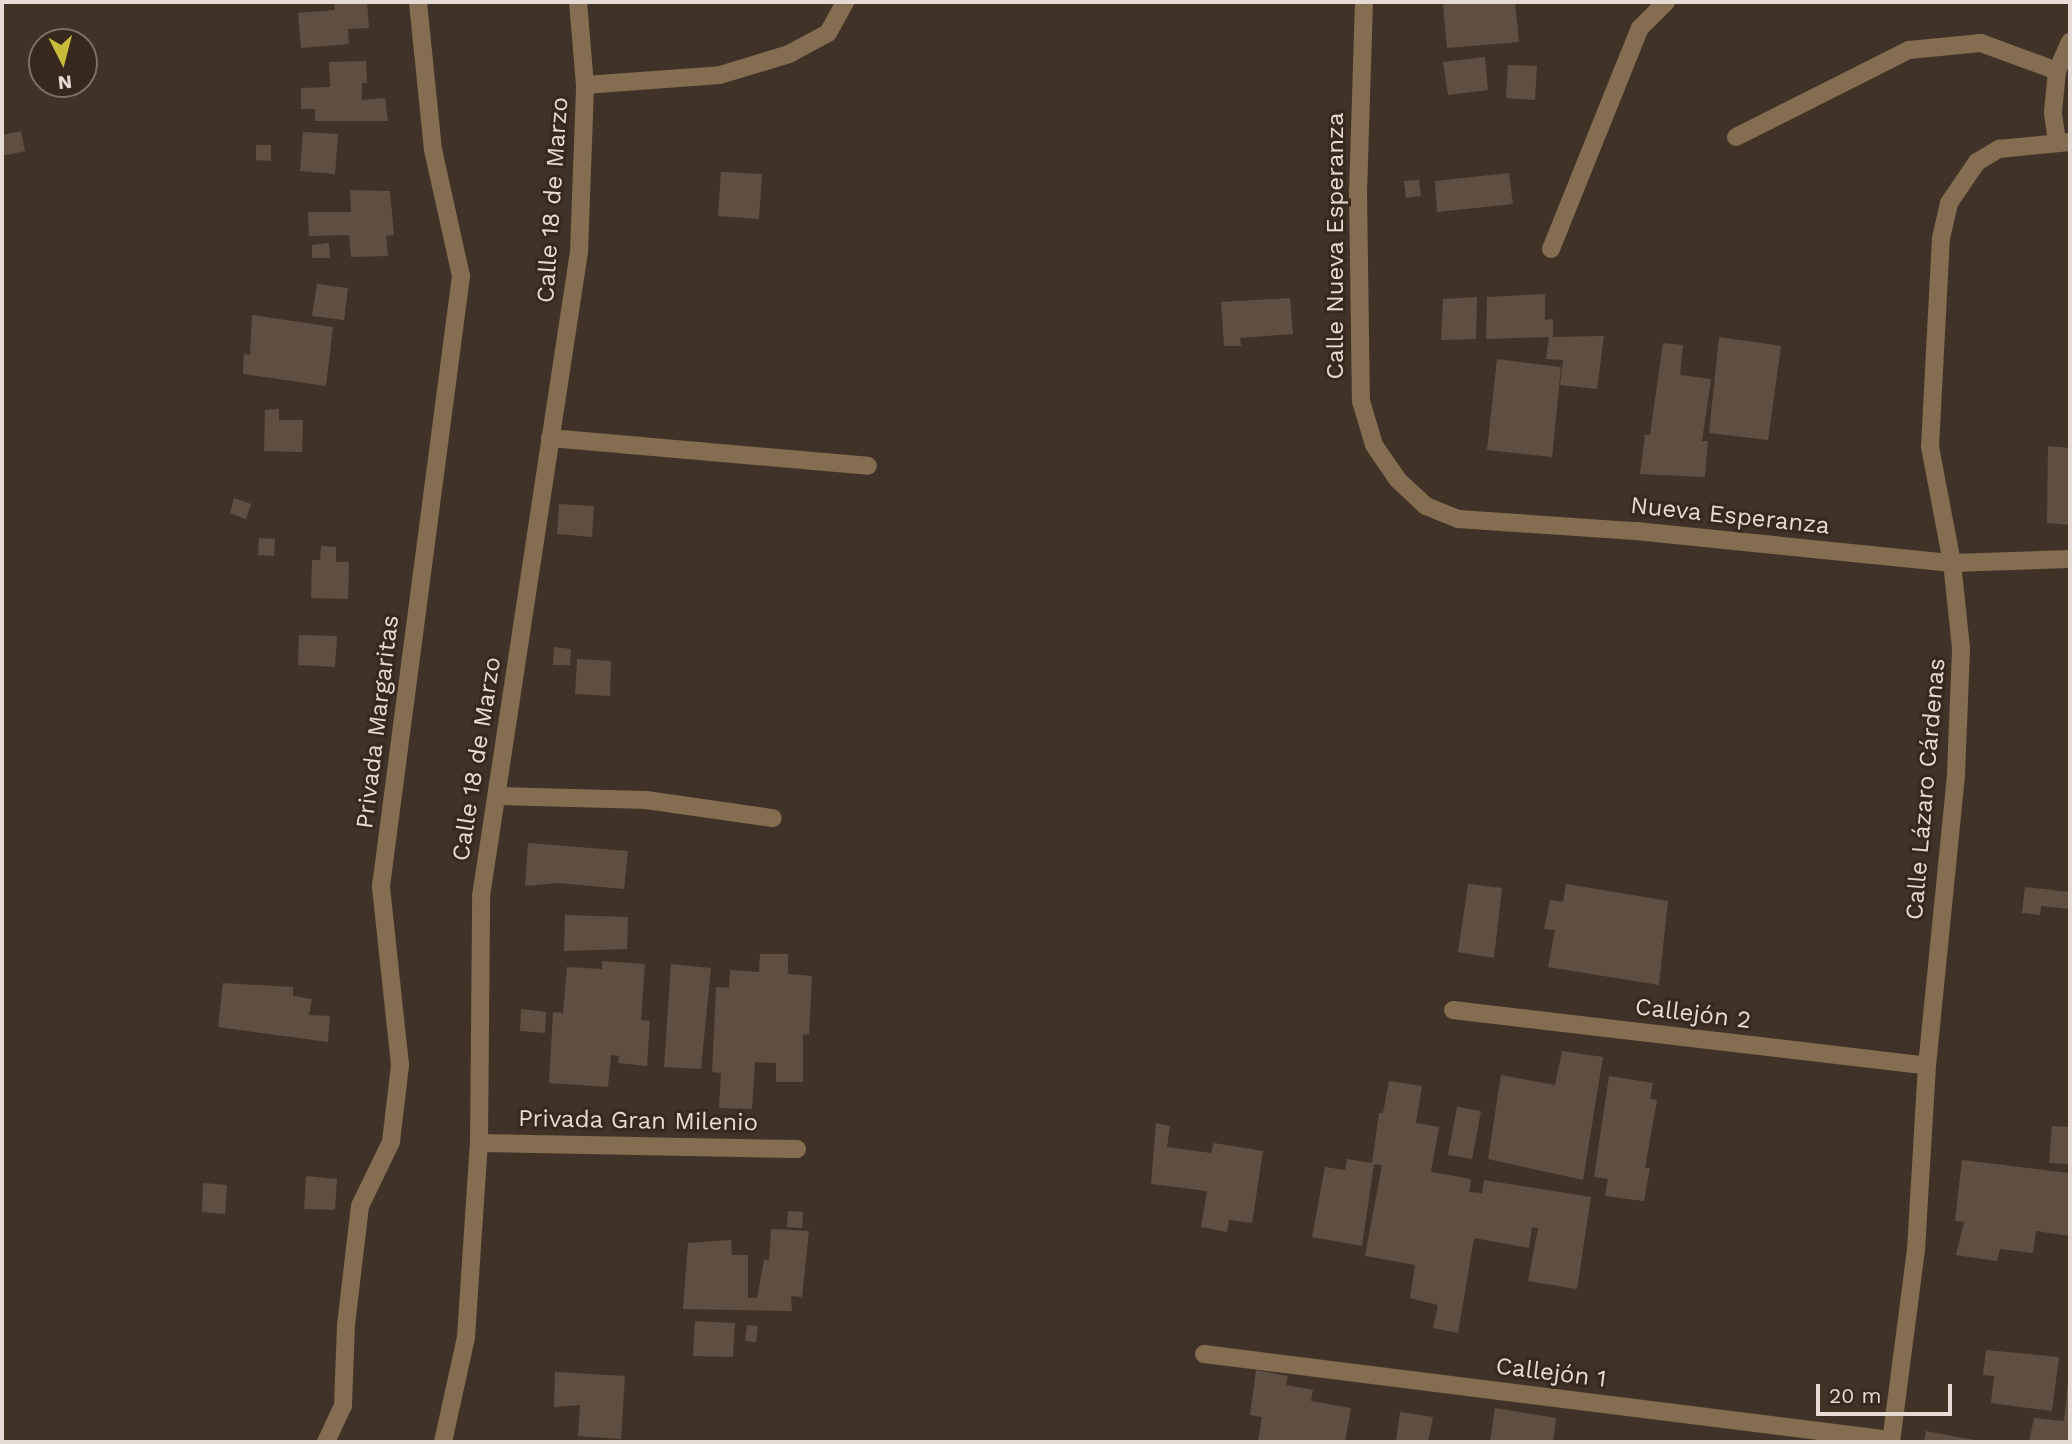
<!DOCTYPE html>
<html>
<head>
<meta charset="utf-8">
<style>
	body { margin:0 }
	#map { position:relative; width:2072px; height:1444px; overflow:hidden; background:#413227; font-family:"Work Sans",sans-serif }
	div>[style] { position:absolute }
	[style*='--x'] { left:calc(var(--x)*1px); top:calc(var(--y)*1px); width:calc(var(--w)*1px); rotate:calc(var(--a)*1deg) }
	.building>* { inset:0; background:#5f4f43 }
	.minor>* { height:18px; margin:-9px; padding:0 9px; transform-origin:9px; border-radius:9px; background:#846d50 }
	span { translate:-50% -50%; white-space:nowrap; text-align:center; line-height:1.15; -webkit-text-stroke:6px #37281d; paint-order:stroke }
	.street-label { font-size:24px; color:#e5dbd4 }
	.frame { position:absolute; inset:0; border:4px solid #e5dbd4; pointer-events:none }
	.north { position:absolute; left:28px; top:28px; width:70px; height:70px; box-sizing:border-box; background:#37281d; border:2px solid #7d7066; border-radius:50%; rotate:174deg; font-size:19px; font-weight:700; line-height:28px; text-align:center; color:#e5dbd4 }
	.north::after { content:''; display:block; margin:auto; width:24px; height:32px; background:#c8bb3b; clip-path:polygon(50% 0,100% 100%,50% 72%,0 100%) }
	.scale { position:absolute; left:1816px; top:1384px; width:136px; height:32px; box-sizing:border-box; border:4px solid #e5dbd4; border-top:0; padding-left:9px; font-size:21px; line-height:24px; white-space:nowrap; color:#e5dbd4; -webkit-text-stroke:5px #37281d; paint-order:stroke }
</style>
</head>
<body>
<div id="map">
	<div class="building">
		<i style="clip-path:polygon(367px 2px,369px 28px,348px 29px,349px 44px,301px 48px,298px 13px,335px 10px,334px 3px)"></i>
		<i style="clip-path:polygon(1478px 2px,1515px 2px,1519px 42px,1447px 48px,1443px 4px)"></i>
		<i style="clip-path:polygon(1485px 57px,1488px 90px,1448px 95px,1443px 62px)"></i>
		<i style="clip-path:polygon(366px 61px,367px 83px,362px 83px,362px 100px,385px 98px,388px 121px,315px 121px,315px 109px,301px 109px,301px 88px,330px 87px,329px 62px)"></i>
		<i style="clip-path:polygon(1508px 65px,1537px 66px,1535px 100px,1506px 98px)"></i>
		<i style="clip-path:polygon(21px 131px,25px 151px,2px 156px,2px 135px)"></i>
		<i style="clip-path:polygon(303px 132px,338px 134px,335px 174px,300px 171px)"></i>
		<i style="clip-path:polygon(256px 145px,271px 145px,271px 161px,256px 160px)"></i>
		<i style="clip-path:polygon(721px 172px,762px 174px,759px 219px,718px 216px)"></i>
		<i style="clip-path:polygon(1509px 173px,1513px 204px,1437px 212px,1435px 181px)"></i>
		<i style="clip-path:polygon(1419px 180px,1421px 196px,1406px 198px,1404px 181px)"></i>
		<i style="clip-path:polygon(350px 190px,390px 191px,394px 235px,386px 236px,388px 256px,351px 257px,349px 235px,309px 236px,308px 212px,351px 212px)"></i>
		<i style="clip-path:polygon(329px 243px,330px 258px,312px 258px,312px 245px)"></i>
		<i style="clip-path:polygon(317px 284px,348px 288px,344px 320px,312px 316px)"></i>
		<i style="clip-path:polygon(1545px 294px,1545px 320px,1553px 319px,1553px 337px,1604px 336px,1597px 389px,1560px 385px,1563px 360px,1546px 359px,1549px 337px,1486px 339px,1487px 297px)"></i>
		<i style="clip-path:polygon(1477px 297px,1476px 339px,1441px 340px,1443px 299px)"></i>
		<i style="clip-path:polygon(1290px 298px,1293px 334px,1240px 338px,1241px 346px,1224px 346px,1221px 302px)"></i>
		<i style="clip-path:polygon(252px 315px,333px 327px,326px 386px,243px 374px,244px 354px,250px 355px)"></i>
		<i style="clip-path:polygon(1719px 337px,1781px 346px,1768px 440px,1709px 433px)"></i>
		<i style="clip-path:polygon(1663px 343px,1683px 345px,1680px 375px,1711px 379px,1702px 441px,1708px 441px,1705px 477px,1640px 474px,1645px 435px,1650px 435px)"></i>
		<i style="clip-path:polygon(1497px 359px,1561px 367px,1552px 457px,1487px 450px)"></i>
		<i style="clip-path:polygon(279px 409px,279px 420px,303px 420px,302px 452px,264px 451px,265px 410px)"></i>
		<i style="clip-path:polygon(2048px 446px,2070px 448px,2070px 525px,2047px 523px)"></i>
		<i style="clip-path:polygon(234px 498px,251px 504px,246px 519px,230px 513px)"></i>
		<i style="clip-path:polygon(559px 504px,594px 506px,592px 537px,557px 534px)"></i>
		<i style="clip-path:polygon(259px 538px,275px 539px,274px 556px,258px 555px)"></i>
		<i style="clip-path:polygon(321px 546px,336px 547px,336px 562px,349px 562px,348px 599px,311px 598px,312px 560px,320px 560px)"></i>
		<i style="clip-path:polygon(299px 635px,337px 636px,335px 667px,298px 665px)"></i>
		<i style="clip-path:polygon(554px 647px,571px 649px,570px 665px,553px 665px)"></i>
		<i style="clip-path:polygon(577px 659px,611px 661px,610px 696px,575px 694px)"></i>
		<i style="clip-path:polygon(528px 843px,628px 851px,624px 889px,558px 883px,525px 886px)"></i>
		<i style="clip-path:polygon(1468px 884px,1502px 888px,1494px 958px,1458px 952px)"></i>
		<i style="clip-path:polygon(1566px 884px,1668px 901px,1659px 985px,1548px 967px,1555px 930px,1544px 929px,1550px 900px,1563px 902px)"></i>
		<i style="clip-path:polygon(2025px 887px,2070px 892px,2070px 909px,2041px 906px,2040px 915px,2022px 913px)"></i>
		<i style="clip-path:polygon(565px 915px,628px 917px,627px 949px,564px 951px)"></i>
		<i style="clip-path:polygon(760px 954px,788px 954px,788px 974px,812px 976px,809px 1034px,803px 1035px,803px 1082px,776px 1082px,776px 1063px,755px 1062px,752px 1109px,719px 1108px,721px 1073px,712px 1072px,716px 987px,729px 988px,730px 970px,759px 972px)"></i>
		<i style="clip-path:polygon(602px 961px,645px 964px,641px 1020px,650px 1021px,647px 1066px,618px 1063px,619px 1056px,611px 1055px,608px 1087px,549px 1083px,553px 1012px,563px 1013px,567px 967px,602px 969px)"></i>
		<i style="clip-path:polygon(671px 964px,711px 968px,701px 1069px,664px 1067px)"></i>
		<i style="clip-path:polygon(223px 983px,293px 987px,293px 996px,312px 999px,309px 1015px,330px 1016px,328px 1042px,218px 1027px)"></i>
		<i style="clip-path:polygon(521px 1009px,546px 1012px,545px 1033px,520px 1031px)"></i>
		<i style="clip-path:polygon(1562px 1051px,1603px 1057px,1583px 1180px,1488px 1159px,1501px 1075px,1555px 1085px)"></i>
		<i style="clip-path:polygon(1609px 1076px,1653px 1083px,1650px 1099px,1657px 1100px,1645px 1168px,1650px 1168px,1644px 1201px,1605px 1196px,1608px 1179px,1594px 1177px)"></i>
		<i style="clip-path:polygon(1389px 1081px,1422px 1086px,1416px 1123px,1439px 1127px,1431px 1172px,1471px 1179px,1469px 1192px,1482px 1193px,1484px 1180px,1591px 1197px,1577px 1289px,1528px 1281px,1538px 1228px,1532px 1227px,1529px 1248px,1474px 1238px,1458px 1333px,1433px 1328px,1438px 1305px,1410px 1298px,1415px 1265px,1365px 1256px,1382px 1165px,1374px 1164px,1362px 1246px,1312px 1237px,1325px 1167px,1345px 1170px,1347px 1159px,1372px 1163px,1379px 1113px,1383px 1113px)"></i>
		<i style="clip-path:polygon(1457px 1107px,1481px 1111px,1472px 1159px,1448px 1155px)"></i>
		<i style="clip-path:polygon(1156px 1123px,1170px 1126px,1167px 1147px,1211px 1153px,1214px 1143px,1263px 1151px,1252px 1223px,1229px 1220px,1227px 1232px,1201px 1227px,1207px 1191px,1151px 1184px)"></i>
		<i style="clip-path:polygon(2052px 1126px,2070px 1127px,2070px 1164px,2049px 1163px)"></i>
		<i style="clip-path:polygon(1962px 1160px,2070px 1173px,2070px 1236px,2036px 1231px,2033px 1253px,2000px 1249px,1997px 1261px,1956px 1255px,1964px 1222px,1955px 1221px)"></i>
		<i style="clip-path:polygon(306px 1176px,337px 1179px,335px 1210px,304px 1209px)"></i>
		<i style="clip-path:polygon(203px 1183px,227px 1185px,225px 1214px,202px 1212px)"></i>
		<i style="clip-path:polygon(788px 1211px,803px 1212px,802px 1228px,787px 1227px)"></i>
		<i style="clip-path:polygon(771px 1229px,809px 1231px,802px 1297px,791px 1296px,792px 1311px,683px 1309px,688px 1243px,731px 1240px,732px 1255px,748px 1255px,748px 1298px,757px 1298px,764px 1260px,769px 1260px)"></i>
		<i style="clip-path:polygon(695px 1321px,735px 1323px,733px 1357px,693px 1356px)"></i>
		<i style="clip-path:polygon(747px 1325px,758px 1326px,756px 1342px,745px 1341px)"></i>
		<i style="clip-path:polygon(1986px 1350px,2059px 1357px,2052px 1411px,1991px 1403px,1994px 1376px,1983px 1375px)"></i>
		<i style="clip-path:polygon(1256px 1370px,1288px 1376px,1286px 1385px,1313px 1390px,1311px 1401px,1351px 1408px,1345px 1442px,1258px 1441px,1262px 1417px,1250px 1415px)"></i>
		<i style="clip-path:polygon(555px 1372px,625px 1376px,621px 1439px,578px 1436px,580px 1405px,554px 1407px)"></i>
		<i style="clip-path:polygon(2068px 1381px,2070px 1442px,2029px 1442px,2034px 1418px,2064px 1421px)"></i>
		<i style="clip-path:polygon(1495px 1408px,1556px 1418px,1553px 1442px,1490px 1442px)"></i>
		<i style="clip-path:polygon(1400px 1412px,1433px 1417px,1428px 1442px,1396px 1442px)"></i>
		<i style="clip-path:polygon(1926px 1431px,1979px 1441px,1979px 1442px,1924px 1442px)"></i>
	</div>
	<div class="minor">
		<i style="--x:1364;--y:2;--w:189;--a:91.8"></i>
		<i style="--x:1358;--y:191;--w:210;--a:89.2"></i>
		<i style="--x:1361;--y:401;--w:46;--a:73.5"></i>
		<i style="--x:1374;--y:445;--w:42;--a:55.6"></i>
		<i style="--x:1398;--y:480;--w:38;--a:43"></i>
		<i style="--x:1426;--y:506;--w:35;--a:22"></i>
		<i style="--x:1458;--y:519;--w:178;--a:3.9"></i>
		<i style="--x:1636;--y:531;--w:318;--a:5.8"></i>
		<i style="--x:1952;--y:563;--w:118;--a:-1.9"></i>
		<i style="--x:585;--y:85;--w:135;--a:-4.2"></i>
		<i style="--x:720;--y:75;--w:72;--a:-16.9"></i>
		<i style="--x:789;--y:54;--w:44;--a:-28.3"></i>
		<i style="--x:828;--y:33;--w:35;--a:-61"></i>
		<i style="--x:1736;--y:137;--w:194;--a:-26.7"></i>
		<i style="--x:1909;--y:50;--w:72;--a:-5.6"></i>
		<i style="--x:1981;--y:43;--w:81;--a:20.2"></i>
		<i style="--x:2057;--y:142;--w:30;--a:-98"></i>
		<i style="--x:2053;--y:112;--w:41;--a:-84.4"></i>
		<i style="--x:2057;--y:71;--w:32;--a:-66"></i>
		<i style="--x:1551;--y:249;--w:238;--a:-68.1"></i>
		<i style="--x:1640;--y:28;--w:37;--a:-45"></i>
		<i style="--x:550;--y:438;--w:319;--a:5"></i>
		<i style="--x:497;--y:796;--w:149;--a:1.5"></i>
		<i style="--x:646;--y:800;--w:128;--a:8.1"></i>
		<i style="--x:1453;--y:1010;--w:477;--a:6.7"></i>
		<i style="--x:479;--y:1143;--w:318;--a:1.1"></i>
		<i style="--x:1204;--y:1354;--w:692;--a:7.14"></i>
		<i style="--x:326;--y:1442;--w:40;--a:-65"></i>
		<i style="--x:343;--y:1406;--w:81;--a:-87.9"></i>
		<i style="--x:346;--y:1325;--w:120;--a:-83.3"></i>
		<i style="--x:360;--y:1206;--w:71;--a:-64.2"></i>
		<i style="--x:391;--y:1142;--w:78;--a:-83.3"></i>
		<i style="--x:400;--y:1065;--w:180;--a:-96.1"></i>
		<i style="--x:381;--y:886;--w:615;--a:-82.53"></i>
		<i style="--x:461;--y:276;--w:129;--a:-102.5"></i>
		<i style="--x:433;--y:150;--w:149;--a:-95.8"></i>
		<i style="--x:443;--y:1442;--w:107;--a:-77.6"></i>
		<i style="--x:466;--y:1337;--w:194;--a:-86.2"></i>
		<i style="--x:479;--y:1143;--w:247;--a:-89.5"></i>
		<i style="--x:481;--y:896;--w:651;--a:-81.35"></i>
		<i style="--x:579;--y:252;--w:167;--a:-87.9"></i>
		<i style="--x:585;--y:85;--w:83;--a:-94.8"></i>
		<i style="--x:1891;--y:1442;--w:194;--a:-82.6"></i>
		<i style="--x:1916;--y:1250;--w:184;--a:-86.6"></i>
		<i style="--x:1927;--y:1066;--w:293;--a:-84.3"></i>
		<i style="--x:1956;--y:774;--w:126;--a:-87.7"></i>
		<i style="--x:1961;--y:648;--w:85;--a:-96"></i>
		<i style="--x:1952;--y:563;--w:118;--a:-100.7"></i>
		<i style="--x:1930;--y:447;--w:209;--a:-87"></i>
		<i style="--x:1941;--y:238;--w:36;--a:-77"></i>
		<i style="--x:1949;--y:203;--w:50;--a:-55.7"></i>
		<i style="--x:1977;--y:162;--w:26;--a:-31"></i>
		<i style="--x:1999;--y:149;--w:71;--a:-5.6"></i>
	</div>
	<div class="street-label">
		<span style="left:553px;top:200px;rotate:-86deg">Calle 18 de Marzo</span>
		<span style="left:1336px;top:246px;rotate:-90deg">Calle Nueva Esperanza</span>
		<span style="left:1730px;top:516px;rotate:6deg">Nueva Esperanza</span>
		<span style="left:378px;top:722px;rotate:-83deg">Privada Margaritas</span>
		<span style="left:477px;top:759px;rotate:-81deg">Calle 18 de Marzo</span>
		<span style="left:1926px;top:789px;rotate:-85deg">Calle Lázaro Cárdenas</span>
		<span style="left:1693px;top:1014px;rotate:7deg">Callejón 2</span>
		<span style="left:638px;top:1121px;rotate:1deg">Privada Gran Milenio</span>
		<span style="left:1551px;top:1373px;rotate:7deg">Callejón 1</span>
	</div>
	<div class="frame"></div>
	<div class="north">N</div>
	<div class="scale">20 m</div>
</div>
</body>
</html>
